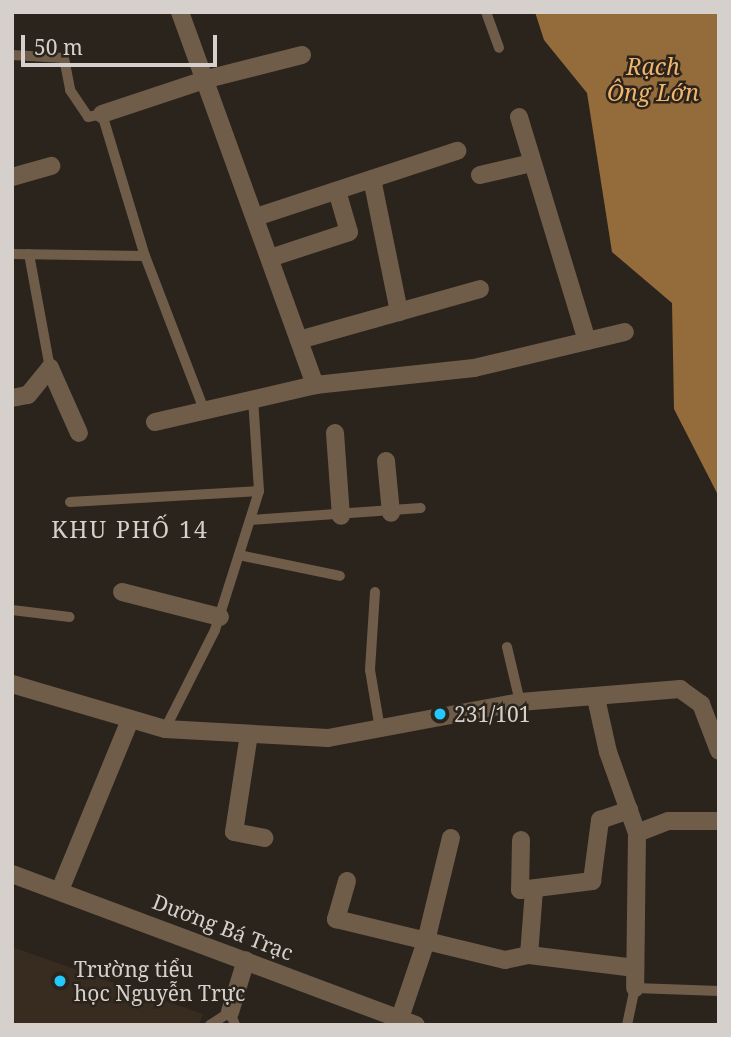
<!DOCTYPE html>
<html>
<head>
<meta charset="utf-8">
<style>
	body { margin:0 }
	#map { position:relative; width:731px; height:1037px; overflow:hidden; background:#2b241c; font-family:"Noto Serif",serif }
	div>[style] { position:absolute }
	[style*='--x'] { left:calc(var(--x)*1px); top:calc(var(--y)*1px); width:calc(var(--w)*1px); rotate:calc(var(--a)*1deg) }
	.built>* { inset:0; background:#382c20 }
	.water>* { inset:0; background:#946b3a }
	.service>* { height:10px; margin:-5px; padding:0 5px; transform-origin:5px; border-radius:5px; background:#6f5d4a }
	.minor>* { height:18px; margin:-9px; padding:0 9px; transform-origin:9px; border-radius:9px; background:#6f5d4a }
	.dots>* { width:19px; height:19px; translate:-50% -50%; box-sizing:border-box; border:4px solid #2b241c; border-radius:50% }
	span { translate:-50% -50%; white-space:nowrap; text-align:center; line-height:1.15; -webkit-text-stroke:5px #2b241c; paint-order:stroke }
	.poi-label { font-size:21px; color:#d5d0cb }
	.left { translate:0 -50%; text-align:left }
	.street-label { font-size:21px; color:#d5d0cb }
	.water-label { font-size:23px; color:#f1b46d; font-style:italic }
	.neighbourhood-label { font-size:23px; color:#d5d0cb; letter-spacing:2px }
	.frame { position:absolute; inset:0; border:14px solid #d5d0cb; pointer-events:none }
	.scale { position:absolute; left:21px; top:35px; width:196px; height:32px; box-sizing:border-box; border:4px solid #d5d0cb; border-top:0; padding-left:9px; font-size:21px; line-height:24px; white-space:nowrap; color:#d5d0cb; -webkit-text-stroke:5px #2b241c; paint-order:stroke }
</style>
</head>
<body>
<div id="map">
	<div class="built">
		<i style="clip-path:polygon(12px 947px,203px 1014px,199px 1025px,12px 1025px)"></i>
	</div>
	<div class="water">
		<i style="clip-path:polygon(535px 12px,719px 12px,719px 497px,674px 409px,672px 303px,612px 252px,587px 93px,544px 40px)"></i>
	</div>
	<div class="service">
		<i style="--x:486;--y:12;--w:38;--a:70"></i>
		<i style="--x:12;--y:55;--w:52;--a:3.3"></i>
		<i style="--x:64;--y:58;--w:33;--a:79"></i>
		<i style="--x:70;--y:90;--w:32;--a:56"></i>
		<i style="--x:88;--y:117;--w:14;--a:-12"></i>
		<i style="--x:102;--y:114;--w:148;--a:73.2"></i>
		<i style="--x:145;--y:256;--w:165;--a:69"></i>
		<i style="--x:12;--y:254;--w:133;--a:0.9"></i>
		<i style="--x:29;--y:254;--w:116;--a:79.6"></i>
		<i style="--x:70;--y:502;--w:189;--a:-3.3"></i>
		<i style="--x:250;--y:520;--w:171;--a:-4"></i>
		<i style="--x:239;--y:555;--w:103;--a:11.7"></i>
		<i style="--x:375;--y:592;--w:78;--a:93.7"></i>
		<i style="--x:370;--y:670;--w:60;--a:80.4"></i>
		<i style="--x:12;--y:610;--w:58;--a:6.9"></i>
		<i style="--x:507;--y:647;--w:57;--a:76.7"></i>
		<i style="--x:165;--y:729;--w:111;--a:-63.2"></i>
		<i style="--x:215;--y:630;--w:146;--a:-72.4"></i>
		<i style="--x:259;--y:491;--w:93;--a:-93.7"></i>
		<i style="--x:210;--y:1025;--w:24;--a:-33"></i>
		<i style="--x:230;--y:1012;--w:14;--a:69"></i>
		<i style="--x:627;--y:1025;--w:38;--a:-78"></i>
		<i style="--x:635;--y:988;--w:84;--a:2"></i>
	</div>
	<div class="minor">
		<i style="--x:180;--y:12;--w:397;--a:70.1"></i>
		<i style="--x:102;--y:114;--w:111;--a:-18.4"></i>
		<i style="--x:207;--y:79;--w:98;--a:-14.2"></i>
		<i style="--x:519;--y:117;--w:234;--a:73.1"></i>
		<i style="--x:480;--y:175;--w:53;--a:-13"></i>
		<i style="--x:12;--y:177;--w:41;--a:-15.8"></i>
		<i style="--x:372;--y:179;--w:136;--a:78.5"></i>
		<i style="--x:256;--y:217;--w:212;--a:-18.2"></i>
		<i style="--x:270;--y:258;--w:83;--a:-18.2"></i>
		<i style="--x:349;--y:232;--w:43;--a:-106.3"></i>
		<i style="--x:299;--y:340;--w:188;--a:-15.7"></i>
		<i style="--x:12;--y:398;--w:16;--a:-11"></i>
		<i style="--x:28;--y:395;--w:35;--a:-51"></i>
		<i style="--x:50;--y:368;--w:71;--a:66"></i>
		<i style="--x:155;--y:422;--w:164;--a:-13"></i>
		<i style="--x:315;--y:385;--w:160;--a:-6.1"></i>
		<i style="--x:474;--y:368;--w:155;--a:-13.4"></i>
		<i style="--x:335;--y:433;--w:83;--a:85.9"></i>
		<i style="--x:386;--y:461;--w:52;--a:84.5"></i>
		<i style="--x:122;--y:592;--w:101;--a:14.3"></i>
		<i style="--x:12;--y:684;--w:159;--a:16.4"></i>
		<i style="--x:165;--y:729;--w:163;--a:3.2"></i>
		<i style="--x:328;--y:738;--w:195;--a:-10.6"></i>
		<i style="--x:520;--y:702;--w:161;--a:-4.6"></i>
		<i style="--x:680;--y:689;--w:26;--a:36"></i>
		<i style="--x:701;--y:704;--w:50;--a:69"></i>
		<i style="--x:596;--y:698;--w:55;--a:77.5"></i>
		<i style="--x:608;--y:752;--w:86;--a:70.3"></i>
		<i style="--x:637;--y:833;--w:155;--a:90.7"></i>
		<i style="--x:249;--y:734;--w:99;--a:98.7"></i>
		<i style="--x:234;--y:832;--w:31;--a:11"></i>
		<i style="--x:637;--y:833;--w:33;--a:-21"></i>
		<i style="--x:668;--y:821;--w:51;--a:0"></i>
		<i style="--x:521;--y:840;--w:50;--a:91.1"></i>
		<i style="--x:520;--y:890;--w:73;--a:-7.1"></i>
		<i style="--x:592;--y:881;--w:62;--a:-82.5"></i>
		<i style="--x:600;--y:820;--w:31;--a:-19"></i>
		<i style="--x:12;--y:874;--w:431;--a:20.5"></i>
		<i style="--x:347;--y:881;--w:40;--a:106"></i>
		<i style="--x:336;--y:919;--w:174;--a:13.6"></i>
		<i style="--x:505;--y:960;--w:25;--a:-12"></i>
		<i style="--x:529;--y:955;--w:107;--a:7"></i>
		<i style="--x:60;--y:890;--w:184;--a:-67.6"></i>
		<i style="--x:529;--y:955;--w:65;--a:-85.6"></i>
		<i style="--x:230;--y:1012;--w:54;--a:-72.9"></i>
		<i style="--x:400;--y:1018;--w:81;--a:-71.3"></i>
		<i style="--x:426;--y:941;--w:106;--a:-76.4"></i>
	</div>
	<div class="dots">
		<i style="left:440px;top:714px;background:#21c9fd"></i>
		<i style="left:60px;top:981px;background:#21c9fd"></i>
	</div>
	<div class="poi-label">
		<span class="left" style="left:454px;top:714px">231/101</span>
		<span class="left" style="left:74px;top:981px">Trường tiểu<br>học Nguyễn Trực</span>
	</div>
	<div class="street-label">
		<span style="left:223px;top:927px;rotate:21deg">Dương Bá Trạc</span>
	</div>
	<div class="water-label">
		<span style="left:653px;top:79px">Rạch<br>Ông Lớn</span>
	</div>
	<div class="neighbourhood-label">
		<span style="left:130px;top:529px">KHU PHỐ 14</span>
	</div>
	<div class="frame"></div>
	<div class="scale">50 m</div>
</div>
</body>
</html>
